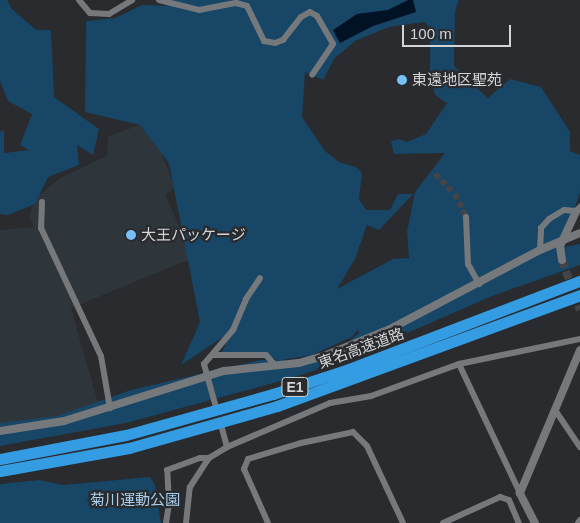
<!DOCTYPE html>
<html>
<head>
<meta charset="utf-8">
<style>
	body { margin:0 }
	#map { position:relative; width:580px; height:523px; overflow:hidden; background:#292b2e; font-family:Helvetica,"Noto Sans JP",sans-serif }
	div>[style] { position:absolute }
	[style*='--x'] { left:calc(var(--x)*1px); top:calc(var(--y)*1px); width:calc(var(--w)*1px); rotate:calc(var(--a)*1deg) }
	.built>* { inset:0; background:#2e363c }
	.green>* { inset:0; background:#174667 }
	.water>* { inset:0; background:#001224 }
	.minor-tunnel>* { height:6px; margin-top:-3px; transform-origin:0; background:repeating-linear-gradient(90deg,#424447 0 6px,transparent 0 9px) }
	.tertiary-tunnel>* { height:8px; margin-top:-4px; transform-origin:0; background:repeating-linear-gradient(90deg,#424447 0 8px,transparent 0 12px) }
	.minor>* { height:6px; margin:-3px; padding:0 3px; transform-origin:3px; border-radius:3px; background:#76797c }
	.tertiary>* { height:8px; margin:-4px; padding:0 4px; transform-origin:4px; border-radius:4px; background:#76797c }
	.motorway>* { height:11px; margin:-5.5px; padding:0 5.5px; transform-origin:5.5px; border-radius:5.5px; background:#349ce2 }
	.dots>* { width:14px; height:14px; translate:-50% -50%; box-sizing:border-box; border:2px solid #292b2e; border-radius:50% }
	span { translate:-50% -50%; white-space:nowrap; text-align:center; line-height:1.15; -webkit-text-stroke:4.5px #292b2e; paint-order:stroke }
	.shield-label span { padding:1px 4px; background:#292b2e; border:1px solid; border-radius:4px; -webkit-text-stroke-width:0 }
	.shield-label { font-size:14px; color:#d3d5d7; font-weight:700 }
	.poi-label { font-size:15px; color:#d3d5d7 }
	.left { translate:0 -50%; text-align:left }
	.street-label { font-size:15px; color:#d3d5d7 }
	.park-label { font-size:15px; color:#a9d0ef }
	.scale { position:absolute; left:402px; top:25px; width:109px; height:22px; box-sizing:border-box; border:2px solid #d3d5d7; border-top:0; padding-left:6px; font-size:15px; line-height:18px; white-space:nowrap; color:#d3d5d7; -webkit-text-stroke:4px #292b2e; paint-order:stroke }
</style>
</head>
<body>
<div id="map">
	<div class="built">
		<i style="clip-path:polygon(149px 121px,175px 188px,165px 194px,193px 258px,71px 308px,99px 407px,0 429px,0 230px,34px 227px,29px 217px,35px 199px,60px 178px,107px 156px,108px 137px)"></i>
	</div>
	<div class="green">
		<i style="clip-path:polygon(0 0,7px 0,12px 9px,36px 30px,51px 30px,54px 97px,99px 129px,93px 155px,77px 145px,79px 165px,48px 177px,35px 204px,8px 215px,0 214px,0 132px,4px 130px,4px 153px,29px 150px,20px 145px,32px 114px,8px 101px,0 81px)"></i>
		<i style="clip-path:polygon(evenodd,157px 0,459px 0,455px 11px,454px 66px,488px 98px,510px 79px,541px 87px,570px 132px,570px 151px,580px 155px,580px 191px,564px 247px,580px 244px,580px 265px,492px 296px,341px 362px,288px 379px,126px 423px,0 446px,0 423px,57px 416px,131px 390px,260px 360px,277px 360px,266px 355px,220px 356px,232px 331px,181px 365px,200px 322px,169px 163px,140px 125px,85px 112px,86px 21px,115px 18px,142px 5px,180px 6px,157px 0,424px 22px,430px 27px,430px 75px,435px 95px,447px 103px,426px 134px,407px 142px,399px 139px,391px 141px,394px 154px,445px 153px,415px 192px,407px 232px,409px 258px,393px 259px,337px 289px,355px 259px,367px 225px,379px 230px,413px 194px,398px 194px,390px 210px,366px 210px,359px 199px,362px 173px,356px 167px,339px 162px,325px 151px,302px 117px,305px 72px,323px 80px,334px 59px,355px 41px,389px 27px,424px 22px,157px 0,358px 330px,359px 333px,340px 349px,288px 361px,282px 360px,312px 355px,352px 337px,358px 330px)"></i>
		<i style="clip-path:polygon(150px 477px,155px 485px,161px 523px,0 523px,0 484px,39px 480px,63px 485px)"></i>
	</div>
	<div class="water">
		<i style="clip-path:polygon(408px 0,413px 0,416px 12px,373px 26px,340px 43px,333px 30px,357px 14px,388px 10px)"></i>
	</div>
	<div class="minor-tunnel">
		<i style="--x:435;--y:174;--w:28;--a:45"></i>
		<i style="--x:455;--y:194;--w:25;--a:64"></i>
	</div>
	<div class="tertiary-tunnel">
		<i style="--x:562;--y:260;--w:53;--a:70.2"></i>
	</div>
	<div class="minor">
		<i style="--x:79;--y:0;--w:17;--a:50"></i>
		<i style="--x:90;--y:13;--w:19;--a:3"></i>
		<i style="--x:109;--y:14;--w:27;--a:-31"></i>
		<i style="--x:159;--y:0;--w:41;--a:14"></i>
		<i style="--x:199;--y:10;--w:38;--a:-11"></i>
		<i style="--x:236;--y:3;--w:11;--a:15"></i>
		<i style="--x:247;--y:6;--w:39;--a:64"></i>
		<i style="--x:264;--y:41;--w:11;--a:10"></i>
		<i style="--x:275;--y:43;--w:9;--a:-21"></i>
		<i style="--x:283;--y:40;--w:29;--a:-52"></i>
		<i style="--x:301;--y:17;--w:10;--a:-29"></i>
		<i style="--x:310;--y:12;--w:8;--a:30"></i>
		<i style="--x:317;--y:16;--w:32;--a:60"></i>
		<i style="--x:333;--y:44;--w:37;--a:124"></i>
		<i style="--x:42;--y:202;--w:26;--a:92"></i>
		<i style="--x:41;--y:228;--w:141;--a:64.9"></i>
		<i style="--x:101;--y:356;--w:53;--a:80.2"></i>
		<i style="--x:466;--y:217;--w:47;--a:87.6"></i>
		<i style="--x:468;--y:264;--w:23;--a:61"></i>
		<i style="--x:540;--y:250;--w:22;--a:-87"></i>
		<i style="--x:541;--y:228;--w:12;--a:-48"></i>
		<i style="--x:549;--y:219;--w:17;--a:-31"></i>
		<i style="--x:564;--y:210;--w:12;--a:5"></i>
		<i style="--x:576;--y:211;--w:6;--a:-45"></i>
		<i style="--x:213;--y:355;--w:53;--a:0"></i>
		<i style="--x:266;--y:355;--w:13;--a:48"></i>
		<i style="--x:459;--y:364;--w:143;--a:64.7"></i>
		<i style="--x:555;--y:410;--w:45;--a:56"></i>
		<i style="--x:217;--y:411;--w:49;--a:-105.5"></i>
		<i style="--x:204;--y:364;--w:45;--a:-49.5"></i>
		<i style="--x:233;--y:330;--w:34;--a:-67"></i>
		<i style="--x:246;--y:299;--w:25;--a:-56"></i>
		<i style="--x:220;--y:421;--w:27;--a:75"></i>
		<i style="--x:166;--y:523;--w:20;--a:-81"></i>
		<i style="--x:169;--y:503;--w:33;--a:-93"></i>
		<i style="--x:167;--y:470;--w:35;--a:-20"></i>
		<i style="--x:200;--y:458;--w:9;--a:0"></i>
		<i style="--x:186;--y:523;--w:36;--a:-84"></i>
		<i style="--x:190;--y:487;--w:35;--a:-57"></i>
		<i style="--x:209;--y:458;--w:21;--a:-31"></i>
		<i style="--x:227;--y:447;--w:112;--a:-23.1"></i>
		<i style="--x:330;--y:403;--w:42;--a:-9.7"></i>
		<i style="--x:371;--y:396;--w:94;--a:-20"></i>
		<i style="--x:459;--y:364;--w:124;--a:-11.7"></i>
		<i style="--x:268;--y:523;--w:59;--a:-114"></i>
		<i style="--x:244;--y:469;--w:11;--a:-68"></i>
		<i style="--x:248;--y:459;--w:55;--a:-16.8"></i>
		<i style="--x:301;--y:443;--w:53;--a:-11.9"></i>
		<i style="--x:353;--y:432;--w:20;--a:45"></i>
		<i style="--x:367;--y:446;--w:85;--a:64.9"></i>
		<i style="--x:443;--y:523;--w:63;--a:-24.5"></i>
		<i style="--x:500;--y:497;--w:9;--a:18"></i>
		<i style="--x:509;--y:500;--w:25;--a:67"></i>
		<i style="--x:578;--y:523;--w:4;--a:-56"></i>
	</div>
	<div class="tertiary">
		<i style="--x:562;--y:260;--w:14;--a:-98"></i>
		<i style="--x:560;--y:246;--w:38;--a:-65"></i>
		<i style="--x:0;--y:431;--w:65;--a:-8.9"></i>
		<i style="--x:64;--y:421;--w:168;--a:-17.4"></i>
		<i style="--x:224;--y:371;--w:75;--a:-6.1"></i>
		<i style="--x:299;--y:363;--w:26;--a:-16"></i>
		<i style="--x:324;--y:356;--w:71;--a:-22.2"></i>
		<i style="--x:390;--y:329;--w:170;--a:-27.8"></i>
		<i style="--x:540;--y:250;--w:43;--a:-23"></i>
		<i style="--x:535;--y:523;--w:34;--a:-117"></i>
		<i style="--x:520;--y:493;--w:155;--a:-67.2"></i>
	</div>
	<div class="motorway">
		<i style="--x:0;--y:459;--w:128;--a:-10.8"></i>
		<i style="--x:126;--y:435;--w:153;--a:-15.6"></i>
		<i style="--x:273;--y:394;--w:80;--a:-18.2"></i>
		<i style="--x:349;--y:369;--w:247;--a:-20.9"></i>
		<i style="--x:0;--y:471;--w:131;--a:-10.1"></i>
		<i style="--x:129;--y:448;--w:154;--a:-15.8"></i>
		<i style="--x:277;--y:406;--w:323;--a:-20.1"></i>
	</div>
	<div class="dots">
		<i style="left:402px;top:80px;background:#77bff7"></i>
		<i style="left:131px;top:235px;background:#77bff7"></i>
	</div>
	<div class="shield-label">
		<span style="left:295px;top:387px">E1</span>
	</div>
	<div class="poi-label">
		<span class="left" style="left:412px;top:80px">東遠地区聖苑</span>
		<span class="left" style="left:141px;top:235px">大王パッケージ</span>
	</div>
	<div class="street-label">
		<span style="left:361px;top:348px;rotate:-20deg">東名高速道路</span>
	</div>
	<div class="park-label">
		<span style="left:135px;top:500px">菊川運動公園</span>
	</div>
	<div class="scale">100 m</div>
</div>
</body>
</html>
